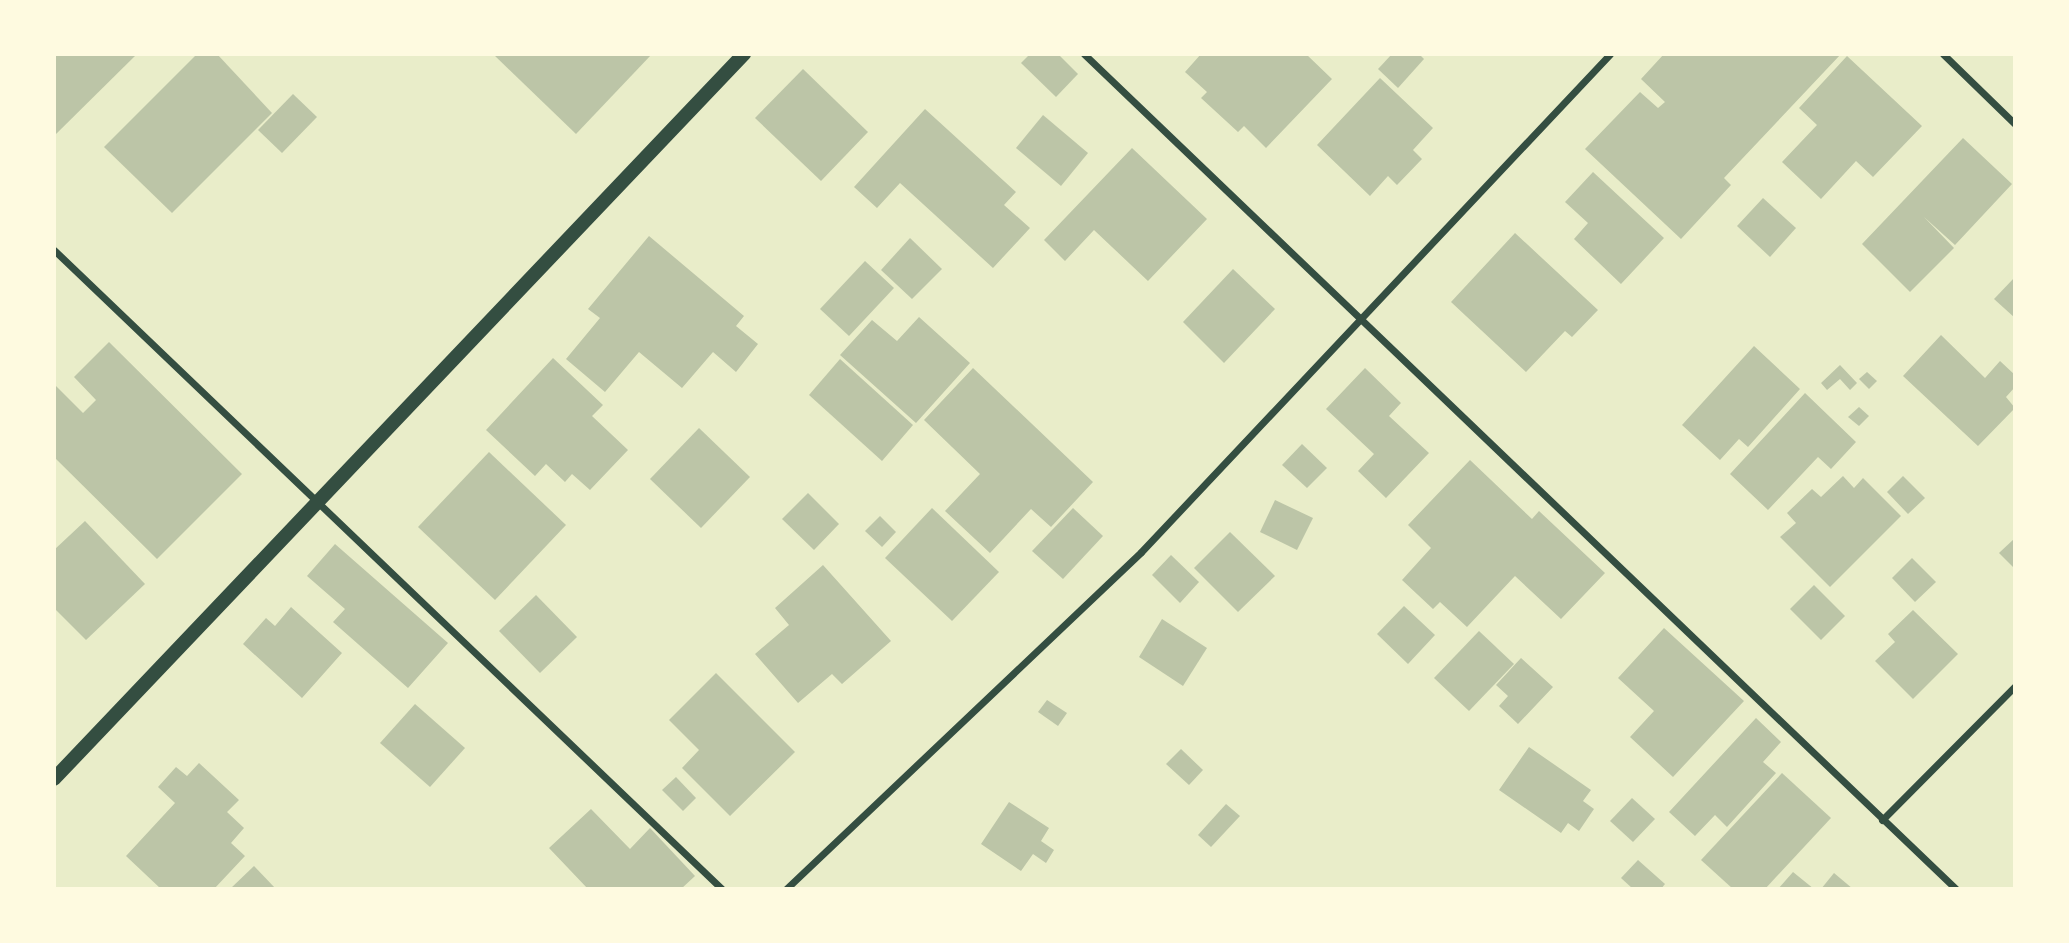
<!DOCTYPE html>
<html>
<head>
<meta charset="utf-8">
<style>
	body { margin:0 }
	#map { position:relative; width:2069px; height:943px; overflow:hidden; background:#e9edc9; font-family:"Fira Sans",sans-serif }
	div>[style] { position:absolute }
	[style*='--x'] { left:calc(var(--x)*1px); top:calc(var(--y)*1px); width:calc(var(--w)*1px); rotate:calc(var(--a)*1deg) }
	.building>* { inset:0; background:#bcc5a7 }
	.minor>* { height:7px; margin:-3.5px; padding:0 3.5px; transform-origin:3.5px; border-radius:3.5px; background:#344e41 }
	.secondary>* { height:14px; margin:-7px; padding:0 7px; transform-origin:7px; border-radius:7px; background:#344e41 }
	span { translate:-50% -50%; white-space:nowrap; text-align:center; line-height:1.15; -webkit-text-stroke:5px #fefae0; paint-order:stroke }
	.frame { position:absolute; inset:0; border:56px solid #fefae0; pointer-events:none }
</style>
</head>
<body>
<div id="map">
	<div class="building">
		<i style="clip-path:polygon(54px 54px,137px 54px,54px 136px)"></i>
		<i style="clip-path:polygon(197px 54px,217px 54px,272px 113px,172px 213px,104px 147px)"></i>
		<i style="clip-path:polygon(493px 54px,652px 54px,576px 134px)"></i>
		<i style="clip-path:polygon(1030px 54px,1058px 54px,1078px 74px,1056px 97px,1021px 63px)"></i>
		<i style="clip-path:polygon(1201px 54px,1306px 54px,1332px 79px,1266px 148px,1244px 126px,1238px 132px,1201px 98px,1207px 92px,1185px 72px)"></i>
		<i style="clip-path:polygon(1392px 54px,1419px 54px,1424px 59px,1398px 88px,1378px 69px)"></i>
		<i style="clip-path:polygon(1664px 54px,1841px 54px,1724px 178px,1731px 185px,1681px 239px,1585px 149px,1640px 92px,1658px 108px,1665px 102px,1641px 79px)"></i>
		<i style="clip-path:polygon(1847px 56px,1922px 126px,1873px 177px,1856px 161px,1821px 199px,1782px 162px,1817px 125px,1799px 108px)"></i>
		<i style="clip-path:polygon(803px 69px,868px 132px,821px 181px,755px 118px)"></i>
		<i style="clip-path:polygon(1380px 78px,1433px 128px,1413px 150px,1422px 159px,1397px 185px,1388px 176px,1370px 196px,1317px 145px)"></i>
		<i style="clip-path:polygon(293px 94px,317px 117px,282px 153px,258px 130px)"></i>
		<i style="clip-path:polygon(925px 109px,1016px 192px,1004px 205px,1030px 228px,993px 268px,900px 183px,877px 208px,854px 187px)"></i>
		<i style="clip-path:polygon(1043px 115px,1088px 153px,1061px 186px,1016px 148px)"></i>
		<i style="clip-path:polygon(1963px 138px,2012px 184px,1955px 245px,1924px 217px,1954px 248px,1910px 292px,1862px 244px)"></i>
		<i style="clip-path:polygon(1132px 148px,1207px 219px,1148px 281px,1094px 230px,1065px 261px,1044px 240px)"></i>
		<i style="clip-path:polygon(1593px 172px,1664px 238px,1621px 284px,1574px 239px,1588px 223px,1565px 202px)"></i>
		<i style="clip-path:polygon(1763px 198px,1796px 228px,1770px 257px,1737px 226px)"></i>
		<i style="clip-path:polygon(1515px 233px,1598px 310px,1572px 337px,1565px 331px,1526px 372px,1451px 302px)"></i>
		<i style="clip-path:polygon(649px 236px,744px 316px,736px 326px,758px 344px,736px 372px,713px 352px,682px 388px,639px 352px,605px 392px,566px 359px,600px 318px,588px 309px)"></i>
		<i style="clip-path:polygon(910px 238px,942px 269px,912px 299px,881px 270px)"></i>
		<i style="clip-path:polygon(865px 261px,894px 288px,849px 336px,820px 309px)"></i>
		<i style="clip-path:polygon(1233px 269px,1275px 309px,1224px 363px,1183px 322px)"></i>
		<i style="clip-path:polygon(2015px 277px,2015px 318px,1994px 299px)"></i>
		<i style="clip-path:polygon(919px 317px,970px 363px,916px 423px,840px 355px,872px 320px,897px 341px)"></i>
		<i style="clip-path:polygon(1941px 335px,1985px 378px,2000px 361px,2015px 375px,2015px 387px,2006px 397px,2015px 408px,1978px 446px,1903px 376px)"></i>
		<i style="clip-path:polygon(109px 342px,242px 474px,157px 559px,54px 457px,54px 384px,83px 413px,96px 400px,74px 377px)"></i>
		<i style="clip-path:polygon(1754px 346px,1800px 389px,1748px 447px,1739px 439px,1720px 460px,1682px 425px)"></i>
		<i style="clip-path:polygon(553px 358px,603px 405px,592px 416px,628px 450px,590px 490px,572px 474px,565px 482px,546px 464px,535px 476px,486px 430px)"></i>
		<i style="clip-path:polygon(840px 359px,913px 425px,882px 461px,809px 395px)"></i>
		<i style="clip-path:polygon(1840px 365px,1857px 383px,1850px 390px,1840px 379px,1827px 390px,1821px 383px)"></i>
		<i style="clip-path:polygon(973px 368px,1093px 482px,1051px 527px,1031px 509px,990px 553px,945px 511px,980px 474px,924px 420px)"></i>
		<i style="clip-path:polygon(1365px 368px,1401px 403px,1389px 416px,1429px 453px,1386px 498px,1358px 471px,1374px 454px,1326px 409px)"></i>
		<i style="clip-path:polygon(1867px 372px,1877px 381px,1869px 389px,1859px 379px)"></i>
		<i style="clip-path:polygon(1805px 393px,1856px 442px,1831px 469px,1818px 457px,1768px 510px,1730px 474px)"></i>
		<i style="clip-path:polygon(1859px 407px,1869px 416px,1859px 426px,1848px 417px)"></i>
		<i style="clip-path:polygon(699px 428px,750px 477px,701px 528px,650px 479px)"></i>
		<i style="clip-path:polygon(1302px 444px,1327px 468px,1307px 488px,1282px 465px)"></i>
		<i style="clip-path:polygon(489px 452px,566px 525px,495px 600px,418px 527px)"></i>
		<i style="clip-path:polygon(1470px 460px,1532px 519px,1539px 511px,1605px 573px,1561px 619px,1515px 576px,1467px 627px,1440px 602px,1433px 609px,1402px 580px,1431px 548px,1408px 525px)"></i>
		<i style="clip-path:polygon(1843px 476px,1854px 488px,1863px 478px,1901px 516px,1830px 587px,1780px 537px,1796px 523px,1787px 513px,1812px 489px,1821px 497px)"></i>
		<i style="clip-path:polygon(1903px 476px,1925px 498px,1908px 514px,1887px 492px)"></i>
		<i style="clip-path:polygon(808px 493px,839px 524px,814px 550px,782px 519px)"></i>
		<i style="clip-path:polygon(1275px 500px,1313px 518px,1297px 550px,1260px 532px)"></i>
		<i style="clip-path:polygon(932px 508px,999px 572px,952px 621px,885px 558px)"></i>
		<i style="clip-path:polygon(1073px 508px,1103px 536px,1063px 579px,1032px 551px)"></i>
		<i style="clip-path:polygon(880px 516px,896px 532px,882px 547px,865px 531px)"></i>
		<i style="clip-path:polygon(85px 521px,145px 584px,86px 640px,54px 608px,54px 550px)"></i>
		<i style="clip-path:polygon(1230px 532px,1275px 576px,1238px 612px,1194px 568px)"></i>
		<i style="clip-path:polygon(2015px 538px,2015px 569px,1999px 553px)"></i>
		<i style="clip-path:polygon(335px 544px,448px 643px,408px 688px,333px 622px,345px 609px,307px 576px)"></i>
		<i style="clip-path:polygon(1171px 555px,1199px 582px,1180px 603px,1152px 575px)"></i>
		<i style="clip-path:polygon(1912px 558px,1936px 582px,1915px 602px,1892px 578px)"></i>
		<i style="clip-path:polygon(823px 565px,891px 641px,842px 684px,832px 674px,798px 703px,755px 654px,789px 625px,775px 608px)"></i>
		<i style="clip-path:polygon(1814px 585px,1845px 616px,1821px 640px,1790px 609px)"></i>
		<i style="clip-path:polygon(536px 595px,577px 637px,540px 673px,499px 631px)"></i>
		<i style="clip-path:polygon(1404px 606px,1435px 635px,1408px 664px,1377px 634px)"></i>
		<i style="clip-path:polygon(291px 607px,342px 653px,302px 698px,243px 644px,266px 618px,275px 626px)"></i>
		<i style="clip-path:polygon(1913px 610px,1958px 654px,1913px 699px,1875px 661px,1895px 642px,1888px 634px)"></i>
		<i style="clip-path:polygon(1162px 619px,1207px 648px,1183px 686px,1139px 657px)"></i>
		<i style="clip-path:polygon(1664px 628px,1744px 701px,1673px 777px,1630px 737px,1654px 711px,1618px 678px)"></i>
		<i style="clip-path:polygon(1479px 631px,1514px 664px,1469px 711px,1434px 678px)"></i>
		<i style="clip-path:polygon(1521px 658px,1553px 687px,1518px 724px,1499px 706px,1508px 696px,1496px 685px)"></i>
		<i style="clip-path:polygon(716px 673px,795px 752px,730px 816px,682px 768px,699px 750px,669px 720px)"></i>
		<i style="clip-path:polygon(1047px 700px,1067px 713px,1058px 726px,1038px 712px)"></i>
		<i style="clip-path:polygon(415px 704px,465px 748px,430px 787px,380px 743px)"></i>
		<i style="clip-path:polygon(1756px 718px,1781px 742px,1763px 762px,1776px 773px,1727px 827px,1715px 815px,1695px 836px,1669px 812px)"></i>
		<i style="clip-path:polygon(1529px 747px,1591px 790px,1583px 801px,1594px 809px,1579px 831px,1568px 823px,1561px 833px,1499px 790px)"></i>
		<i style="clip-path:polygon(1181px 749px,1203px 770px,1189px 785px,1166px 764px)"></i>
		<i style="clip-path:polygon(199px 763px,239px 800px,227px 812px,244px 828px,231px 843px,245px 856px,214px 889px,161px 889px,126px 856px,175px 803px,158px 787px,176px 767px,187px 776px)"></i>
		<i style="clip-path:polygon(1782px 773px,1831px 818px,1765px 889px,1733px 889px,1701px 860px)"></i>
		<i style="clip-path:polygon(676px 777px,696px 798px,683px 811px,662px 790px)"></i>
		<i style="clip-path:polygon(1632px 798px,1655px 819px,1633px 842px,1610px 821px)"></i>
		<i style="clip-path:polygon(1009px 802px,1049px 828px,1041px 841px,1054px 850px,1046px 863px,1033px 854px,1021px 871px,981px 844px)"></i>
		<i style="clip-path:polygon(1226px 804px,1240px 816px,1211px 847px,1198px 835px)"></i>
		<i style="clip-path:polygon(591px 809px,630px 849px,650px 828px,695px 876px,681px 889px,588px 889px,549px 848px)"></i>
		<i style="clip-path:polygon(1638px 860px,1665px 884px,1661px 889px,1633px 889px,1621px 878px)"></i>
		<i style="clip-path:polygon(254px 866px,276px 889px,230px 889px)"></i>
		<i style="clip-path:polygon(1793px 872px,1814px 889px,1778px 889px)"></i>
		<i style="clip-path:polygon(1834px 873px,1853px 889px,1821px 889px)"></i>
	</div>
	<div class="minor">
		<i style="--x:1084;--y:54;--w:1207;--a:43.76"></i>
		<i style="--x:1943;--y:54;--w:100;--a:44.2"></i>
		<i style="--x:54;--y:250;--w:924;--a:43.73"></i>
		<i style="--x:1882;--y:820;--w:189;--a:-45.2"></i>
		<i style="--x:786;--y:889;--w:489;--a:-43.5"></i>
		<i style="--x:1141;--y:552;--w:684;--a:-46.72"></i>
	</div>
	<div class="secondary">
		<i style="--x:54;--y:779;--w:1001;--a:-46.42"></i>
	</div>
	<div class="frame"></div>
</div>
</body>
</html>
